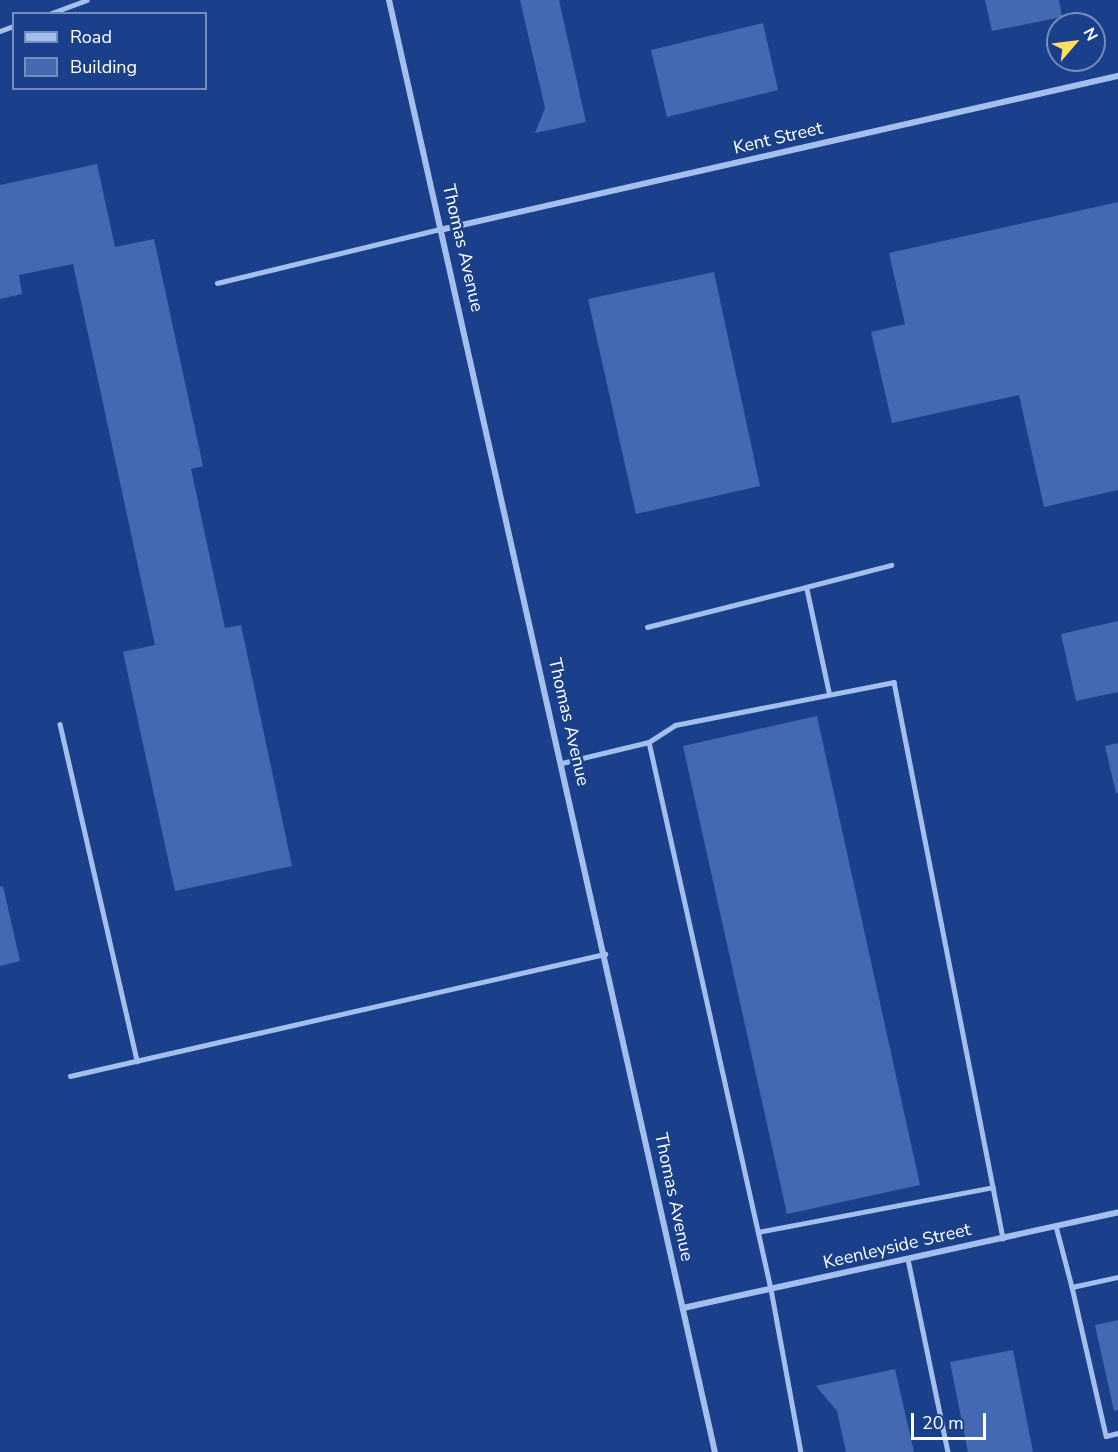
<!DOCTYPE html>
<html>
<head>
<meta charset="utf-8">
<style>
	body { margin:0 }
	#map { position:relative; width:1118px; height:1452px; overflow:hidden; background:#1a408b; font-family:"Nunito Sans",sans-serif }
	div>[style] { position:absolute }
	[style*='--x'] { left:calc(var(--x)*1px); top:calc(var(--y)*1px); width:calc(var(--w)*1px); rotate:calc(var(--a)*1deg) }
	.building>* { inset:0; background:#4369b3 }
	.service>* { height:4.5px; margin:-2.25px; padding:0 2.25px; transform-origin:2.25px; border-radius:2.25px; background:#a4beed }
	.minor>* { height:6px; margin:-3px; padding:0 3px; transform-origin:3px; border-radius:3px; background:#a4beed }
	span { translate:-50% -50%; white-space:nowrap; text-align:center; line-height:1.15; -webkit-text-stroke:5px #1a408b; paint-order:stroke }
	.street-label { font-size:18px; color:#fff }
	.legend { position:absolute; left:12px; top:12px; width:195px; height:78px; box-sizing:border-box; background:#1a408b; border:2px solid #768cb9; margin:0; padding:8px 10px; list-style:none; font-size:18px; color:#fff }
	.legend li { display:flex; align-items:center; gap:12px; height:30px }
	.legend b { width:30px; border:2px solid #768cb9 }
	.north { position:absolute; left:1046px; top:12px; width:60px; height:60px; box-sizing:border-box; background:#1a408b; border:2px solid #768cb9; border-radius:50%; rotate:62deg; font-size:16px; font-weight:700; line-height:24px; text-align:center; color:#fff }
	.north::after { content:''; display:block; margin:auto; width:21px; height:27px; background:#ffe060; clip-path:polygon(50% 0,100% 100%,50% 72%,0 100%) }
	.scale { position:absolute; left:911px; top:1413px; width:75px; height:27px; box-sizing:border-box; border:3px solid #fff; border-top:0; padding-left:8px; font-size:18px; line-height:21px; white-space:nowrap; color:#fff; -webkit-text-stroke:4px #1a408b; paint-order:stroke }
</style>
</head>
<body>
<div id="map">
	<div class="building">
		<i style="clip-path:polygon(520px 0,559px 0,586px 122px,535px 133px,545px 108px)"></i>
		<i style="clip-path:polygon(985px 0,1059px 0,1062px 17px,992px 31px)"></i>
		<i style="clip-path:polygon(763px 23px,778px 90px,667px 117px,651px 50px)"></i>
		<i style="clip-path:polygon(97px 164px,115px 247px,154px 239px,203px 466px,191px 469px,225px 628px,241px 625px,292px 866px,175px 891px,123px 652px,155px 645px,73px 264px,19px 275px,22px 294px,0 299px,0 185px)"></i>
		<i style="clip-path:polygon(1118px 202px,1118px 490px,1044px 507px,1019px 395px,892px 423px,871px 332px,905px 324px,889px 253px)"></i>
		<i style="clip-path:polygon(714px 272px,760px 486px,636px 514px,588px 299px)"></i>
		<i style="clip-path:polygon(1118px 621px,1118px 692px,1076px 701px,1061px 634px)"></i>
		<i style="clip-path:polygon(817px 716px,920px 1185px,787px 1214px,683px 746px)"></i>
		<i style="clip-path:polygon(1118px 743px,1118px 793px,1116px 793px,1105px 746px)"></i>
		<i style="clip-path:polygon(3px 886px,20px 961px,0 966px,0 887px)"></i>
		<i style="clip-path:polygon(1118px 1320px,1118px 1410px,1114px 1411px,1095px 1325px)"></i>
		<i style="clip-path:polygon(1013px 1350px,1033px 1452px,968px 1452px,950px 1362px)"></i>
		<i style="clip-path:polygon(895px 1369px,914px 1452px,846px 1452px,837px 1411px,816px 1386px)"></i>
	</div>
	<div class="service">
		<i style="--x:49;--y:14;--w:40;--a:-20.2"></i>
		<i style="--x:0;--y:31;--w:15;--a:-20"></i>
		<i style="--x:217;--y:283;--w:230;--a:-13.6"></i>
		<i style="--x:647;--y:627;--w:164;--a:-14.1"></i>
		<i style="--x:829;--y:694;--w:109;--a:-102.1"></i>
		<i style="--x:806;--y:587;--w:88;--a:-14.5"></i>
		<i style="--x:60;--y:724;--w:346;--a:77.1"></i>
		<i style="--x:649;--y:742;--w:560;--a:77.43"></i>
		<i style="--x:771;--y:1289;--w:166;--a:79.6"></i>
		<i style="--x:562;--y:763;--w:89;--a:-13.6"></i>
		<i style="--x:649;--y:742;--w:31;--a:-33"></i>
		<i style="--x:675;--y:725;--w:223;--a:-11.1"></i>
		<i style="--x:894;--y:682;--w:567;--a:78.91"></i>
		<i style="--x:70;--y:1076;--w:549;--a:-12.85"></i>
		<i style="--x:1056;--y:1226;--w:63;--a:75.3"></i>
		<i style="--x:1072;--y:1287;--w:47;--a:-12.3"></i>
		<i style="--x:758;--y:1232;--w:239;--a:-10.8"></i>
		<i style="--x:908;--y:1259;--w:197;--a:78.3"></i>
		<i style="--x:1072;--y:1287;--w:153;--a:77.1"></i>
		<i style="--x:1106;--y:1436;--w:12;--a:-14"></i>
	</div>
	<div class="minor">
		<i style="--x:389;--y:0;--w:1488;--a:77.35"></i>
		<i style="--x:444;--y:229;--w:691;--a:-12.79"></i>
		<i style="--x:683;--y:1308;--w:445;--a:-12.4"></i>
	</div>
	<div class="street-label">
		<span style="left:778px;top:138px;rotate:-13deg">Kent Street</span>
		<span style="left:463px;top:248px;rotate:77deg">Thomas Avenue</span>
		<span style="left:569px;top:722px;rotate:77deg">Thomas Avenue</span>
		<span style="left:674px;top:1197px;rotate:78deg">Thomas Avenue</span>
		<span style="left:897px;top:1246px;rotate:-13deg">Keenleyside Street</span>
	</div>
	<ul class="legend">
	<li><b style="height:8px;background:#a4beed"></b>Road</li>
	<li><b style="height:16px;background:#4369b3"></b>Building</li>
	</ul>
	<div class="north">N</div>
	<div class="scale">20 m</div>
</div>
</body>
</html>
